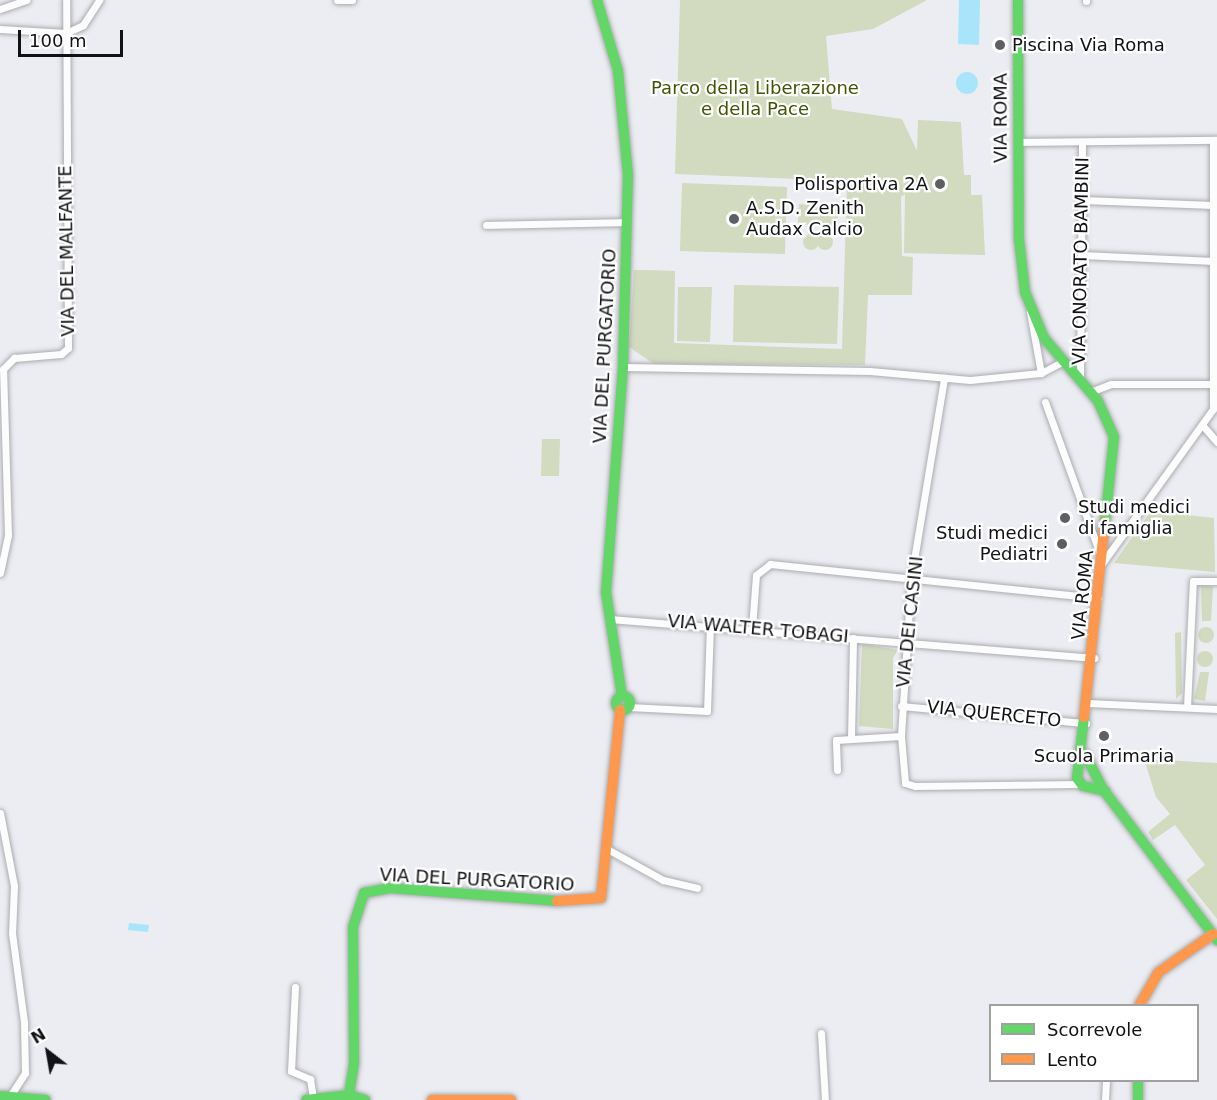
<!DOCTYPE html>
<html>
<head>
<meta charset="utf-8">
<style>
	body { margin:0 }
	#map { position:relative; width:1217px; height:1100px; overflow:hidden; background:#ecedf2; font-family:"DejaVu Sans",sans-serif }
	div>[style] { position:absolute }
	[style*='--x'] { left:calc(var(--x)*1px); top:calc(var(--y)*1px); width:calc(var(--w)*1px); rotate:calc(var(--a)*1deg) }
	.green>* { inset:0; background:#d2dac0 }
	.round { border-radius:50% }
	.water>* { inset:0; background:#a8e5fa }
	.roads { filter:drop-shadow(0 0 2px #abacb0) drop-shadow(0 0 2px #abacb0) }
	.street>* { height:7px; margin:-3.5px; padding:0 3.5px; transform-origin:3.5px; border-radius:3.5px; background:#fcfcfd }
	.fast>* { height:10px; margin:-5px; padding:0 5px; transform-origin:5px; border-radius:5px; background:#63d668 }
	.fast>.ring { margin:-5px; padding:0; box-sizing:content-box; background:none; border:10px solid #63d668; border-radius:50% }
	.slow>* { height:10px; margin:-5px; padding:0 5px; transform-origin:5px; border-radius:5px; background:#ff974d }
	.dots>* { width:16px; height:16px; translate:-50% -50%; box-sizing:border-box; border:3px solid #fff; border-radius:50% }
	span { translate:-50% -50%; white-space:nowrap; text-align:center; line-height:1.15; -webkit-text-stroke:4.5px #fff; paint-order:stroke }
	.poi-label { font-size:18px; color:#111215 }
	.left { translate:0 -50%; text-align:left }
	.right { translate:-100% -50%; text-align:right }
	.park-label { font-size:18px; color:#445303 }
	.street-label { font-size:18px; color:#111215 }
	.legend { position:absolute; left:989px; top:1004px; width:210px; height:78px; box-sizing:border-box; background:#fff; border:2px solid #a0a0a1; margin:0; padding:8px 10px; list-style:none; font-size:18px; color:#111215 }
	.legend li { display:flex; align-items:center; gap:12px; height:30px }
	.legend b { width:30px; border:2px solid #a0a0a1 }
	.north { position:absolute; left:18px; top:1022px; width:60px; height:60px; -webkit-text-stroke:4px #fff; paint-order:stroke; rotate:329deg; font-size:16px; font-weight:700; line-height:24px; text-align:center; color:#111215 }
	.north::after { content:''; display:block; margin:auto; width:21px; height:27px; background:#111215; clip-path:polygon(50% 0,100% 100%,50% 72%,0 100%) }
	.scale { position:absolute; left:18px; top:30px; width:105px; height:27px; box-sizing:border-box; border:3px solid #111215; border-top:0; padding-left:8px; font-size:18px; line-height:21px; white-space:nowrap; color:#111215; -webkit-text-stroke:4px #fff; paint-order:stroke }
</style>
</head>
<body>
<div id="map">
	<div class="green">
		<i style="clip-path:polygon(680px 0,927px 0,873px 29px,826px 36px,832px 109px,902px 119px,917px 151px,918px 120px,961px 122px,964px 175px,971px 175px,971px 195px,982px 195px,985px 255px,904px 253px,905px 194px,901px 197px,902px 256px,913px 257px,912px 295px,868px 295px,865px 365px,654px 364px,629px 347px,634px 270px,646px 270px,675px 271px,674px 343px,842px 349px,847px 181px,675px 174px)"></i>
		<i style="clip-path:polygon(682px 183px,787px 187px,785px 254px,680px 251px)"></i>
		<i style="clip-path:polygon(799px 204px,839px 206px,837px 227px,798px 224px)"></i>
		<i class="round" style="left:817px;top:234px;width:16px;height:16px"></i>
		<i class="round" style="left:803px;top:234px;width:16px;height:16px"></i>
		<i style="clip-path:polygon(734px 285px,839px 287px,837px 344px,733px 342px)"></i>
		<i style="clip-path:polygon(678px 287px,712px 287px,710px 342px,677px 341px)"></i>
		<i style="clip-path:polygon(542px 439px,560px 439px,559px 476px,541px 476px)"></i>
		<i style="clip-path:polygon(1151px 511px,1214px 518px,1215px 572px,1114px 563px)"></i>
		<i style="clip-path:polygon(1201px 585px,1213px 587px,1211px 621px,1202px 621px)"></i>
		<i class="round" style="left:1198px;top:627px;width:16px;height:16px"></i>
		<i style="clip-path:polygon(1181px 632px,1182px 693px,1176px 699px,1175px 633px)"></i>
		<i style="clip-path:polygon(862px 644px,898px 650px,893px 658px,893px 729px,859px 726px)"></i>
		<i class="round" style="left:1197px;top:651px;width:16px;height:16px"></i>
		<i style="clip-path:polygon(1200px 672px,1209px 672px,1205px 701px,1194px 699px)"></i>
		<i style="clip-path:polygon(1144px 759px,1217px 763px,1217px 919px,1186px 880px,1205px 865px,1175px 825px,1153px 840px,1148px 832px,1170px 814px,1156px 797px)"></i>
	</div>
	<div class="water">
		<i style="clip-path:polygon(959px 0,980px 0,979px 45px,958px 44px)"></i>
		<i class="round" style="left:956px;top:72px;width:22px;height:22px"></i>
		<i style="clip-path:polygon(129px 923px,149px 925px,148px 932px,128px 930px)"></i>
	</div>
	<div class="roads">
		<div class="street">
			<i style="--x:337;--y:0;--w:15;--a:0"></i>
			<i style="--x:1086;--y:1;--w:1;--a:-90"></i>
			<i style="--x:0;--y:9;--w:28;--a:-19"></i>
			<i style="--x:0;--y:29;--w:66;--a:3.5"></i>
			<i style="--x:66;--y:33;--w:19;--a:-25"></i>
			<i style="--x:83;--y:25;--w:30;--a:-57"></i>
			<i style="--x:1017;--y:142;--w:200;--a:-0.6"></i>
			<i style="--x:1083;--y:200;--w:130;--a:2.2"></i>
			<i style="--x:486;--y:225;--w:141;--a:-1.2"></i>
			<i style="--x:1082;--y:255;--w:132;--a:2.6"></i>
			<i style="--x:1030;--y:312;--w:62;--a:79.8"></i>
			<i style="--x:1041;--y:373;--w:24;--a:-28"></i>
			<i style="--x:623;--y:367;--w:247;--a:0.9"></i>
			<i style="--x:870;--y:371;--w:100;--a:5.1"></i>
			<i style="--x:970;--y:380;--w:71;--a:-5.6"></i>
			<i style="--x:1080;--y:378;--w:236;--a:-89.5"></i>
			<i style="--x:1090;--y:392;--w:22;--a:-21"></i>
			<i style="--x:1111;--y:384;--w:106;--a:0"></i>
			<i style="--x:1045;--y:402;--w:170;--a:70.1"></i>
			<i style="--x:1103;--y:562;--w:188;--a:-54.3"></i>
			<i style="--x:1213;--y:409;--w:269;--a:-90"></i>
			<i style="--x:1204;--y:427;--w:20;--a:49"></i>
			<i style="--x:0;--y:573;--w:39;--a:-78"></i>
			<i style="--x:8;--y:535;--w:166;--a:-91.7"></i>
			<i style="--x:3;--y:369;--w:16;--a:-45"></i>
			<i style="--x:14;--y:358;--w:47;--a:-4.9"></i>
			<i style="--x:61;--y:354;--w:9;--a:-41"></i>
			<i style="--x:68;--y:348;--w:348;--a:-90.3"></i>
			<i style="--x:610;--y:619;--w:486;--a:4.6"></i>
			<i style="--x:752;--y:628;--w:53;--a:-85.7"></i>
			<i style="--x:756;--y:575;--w:18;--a:-38"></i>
			<i style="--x:770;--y:564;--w:330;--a:5.9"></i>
			<i style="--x:1088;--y:703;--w:129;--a:2.7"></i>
			<i style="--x:901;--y:706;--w:186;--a:5.3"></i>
			<i style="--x:629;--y:707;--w:78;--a:2.9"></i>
			<i style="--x:707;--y:711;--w:87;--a:-88"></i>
			<i style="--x:1187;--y:707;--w:126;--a:-87.3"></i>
			<i style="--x:1193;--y:581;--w:24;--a:0"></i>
			<i style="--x:901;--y:736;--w:47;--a:85.1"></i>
			<i style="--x:905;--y:783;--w:10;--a:17"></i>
			<i style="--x:915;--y:786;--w:164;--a:-0.7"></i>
			<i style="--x:851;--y:737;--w:99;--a:-88.8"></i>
			<i style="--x:837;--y:770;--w:30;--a:-92"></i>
			<i style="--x:836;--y:740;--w:65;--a:-3.5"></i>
			<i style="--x:901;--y:736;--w:158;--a:-86.4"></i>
			<i style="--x:911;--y:578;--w:203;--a:-80.6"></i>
			<i style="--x:0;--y:813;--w:74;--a:79.1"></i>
			<i style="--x:14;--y:886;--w:47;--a:92.4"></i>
			<i style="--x:12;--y:933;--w:90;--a:82.3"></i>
			<i style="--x:24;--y:1022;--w:51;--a:88.9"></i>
			<i style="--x:25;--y:1073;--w:24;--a:123"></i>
			<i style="--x:609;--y:850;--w:62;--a:29.1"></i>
			<i style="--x:663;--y:880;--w:35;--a:13"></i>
			<i style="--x:295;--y:987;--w:84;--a:92.7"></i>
			<i style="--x:291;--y:1071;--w:21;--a:23"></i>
			<i style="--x:310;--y:1079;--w:20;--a:81"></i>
			<i style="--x:821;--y:1033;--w:67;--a:86.6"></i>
			<i style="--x:1105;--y:1100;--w:20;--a:-87"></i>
		</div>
		<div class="fast">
			<i style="--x:597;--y:0;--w:74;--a:73.5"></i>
			<i style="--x:618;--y:71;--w:104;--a:84.5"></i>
			<i style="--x:628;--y:175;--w:192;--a:91.5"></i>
			<i style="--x:623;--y:367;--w:226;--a:94.3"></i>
			<i style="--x:606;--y:592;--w:105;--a:81.3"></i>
			<i style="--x:1018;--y:0;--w:239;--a:89.8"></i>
			<i style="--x:1019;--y:239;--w:53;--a:83.5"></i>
			<i style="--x:1025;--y:292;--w:50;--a:67.6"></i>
			<i style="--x:1044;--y:338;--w:83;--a:49.4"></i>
			<i style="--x:1098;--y:401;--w:39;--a:66"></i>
			<i style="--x:1114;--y:437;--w:85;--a:96"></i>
			<i class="ring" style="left:616px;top:696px;width:4px;height:4px"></i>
			<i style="--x:1084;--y:717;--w:61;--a:96.5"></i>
			<i style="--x:1077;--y:778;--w:10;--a:53"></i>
			<i style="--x:1083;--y:786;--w:23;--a:13"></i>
			<i style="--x:1085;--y:754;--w:38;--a:63"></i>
			<i style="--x:1102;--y:788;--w:191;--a:52.9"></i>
			<i style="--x:1138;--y:1080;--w:20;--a:90"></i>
			<i style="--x:349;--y:1095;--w:33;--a:-81"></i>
			<i style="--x:354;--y:1062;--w:135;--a:-90.4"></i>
			<i style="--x:353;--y:927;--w:36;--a:-72"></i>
			<i style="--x:364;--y:893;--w:25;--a:-11"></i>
			<i style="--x:389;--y:888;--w:169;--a:4.4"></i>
			<i style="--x:0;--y:1096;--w:46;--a:5"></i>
			<i style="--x:306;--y:1100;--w:43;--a:-6.6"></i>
			<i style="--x:349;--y:1095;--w:17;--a:17"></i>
		</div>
		<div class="slow">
			<i style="--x:1084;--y:717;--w:196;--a:-83.9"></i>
			<i style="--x:557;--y:901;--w:44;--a:-3.9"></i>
			<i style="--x:601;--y:898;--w:189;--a:-84.2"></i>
			<i style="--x:1139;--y:1006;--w:39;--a:-60"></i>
			<i style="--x:1159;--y:972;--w:66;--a:-35.1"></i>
			<i style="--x:432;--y:1100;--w:79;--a:0"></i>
		</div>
	</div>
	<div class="dots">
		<i style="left:1000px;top:45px;background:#5e5f62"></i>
		<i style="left:940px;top:184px;background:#5e5f62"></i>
		<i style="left:734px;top:219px;background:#5e5f62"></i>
		<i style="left:1065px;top:518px;background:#5e5f62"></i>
		<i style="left:1062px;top:544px;background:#5e5f62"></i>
		<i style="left:1104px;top:736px;background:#5e5f62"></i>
	</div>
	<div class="poi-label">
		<span class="left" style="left:1012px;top:45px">Piscina Via Roma</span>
		<span class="right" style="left:928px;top:184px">Polisportiva 2A</span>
		<span class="left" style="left:746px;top:219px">A.S.D. Zenith<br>Audax Calcio</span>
		<span class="left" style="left:1078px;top:518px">Studi medici<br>di famiglia</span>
		<span class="right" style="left:1048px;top:544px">Studi medici<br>Pediatri</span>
		<span style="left:1104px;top:756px">Scuola Primaria</span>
	</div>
	<div class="park-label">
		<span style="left:755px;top:99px">Parco della Liberazione<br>e della Pace</span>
	</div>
	<div class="street-label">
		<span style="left:1001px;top:118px;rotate:-90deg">VIA ROMA</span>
		<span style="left:67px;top:251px;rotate:-91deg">VIA DEL MALFANTE</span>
		<span style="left:1081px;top:261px;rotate:-89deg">VIA ONORATO BAMBINI</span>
		<span style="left:605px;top:346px;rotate:-87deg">VIA DEL PURGATORIO</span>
		<span style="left:1083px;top:595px;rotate:-84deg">VIA ROMA</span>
		<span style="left:910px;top:622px;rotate:-84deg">VIA DEI CASINI</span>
		<span style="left:758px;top:629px;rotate:5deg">VIA WALTER TOBAGI</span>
		<span style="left:994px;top:714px;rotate:6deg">VIA QUERCETO</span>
		<span style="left:477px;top:880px;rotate:3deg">VIA DEL PURGATORIO</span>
	</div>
	<ul class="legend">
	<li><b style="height:8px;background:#63d668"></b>Scorrevole</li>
	<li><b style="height:8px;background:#ff974d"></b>Lento</li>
	</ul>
	<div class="north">N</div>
	<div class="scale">100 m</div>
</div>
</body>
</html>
